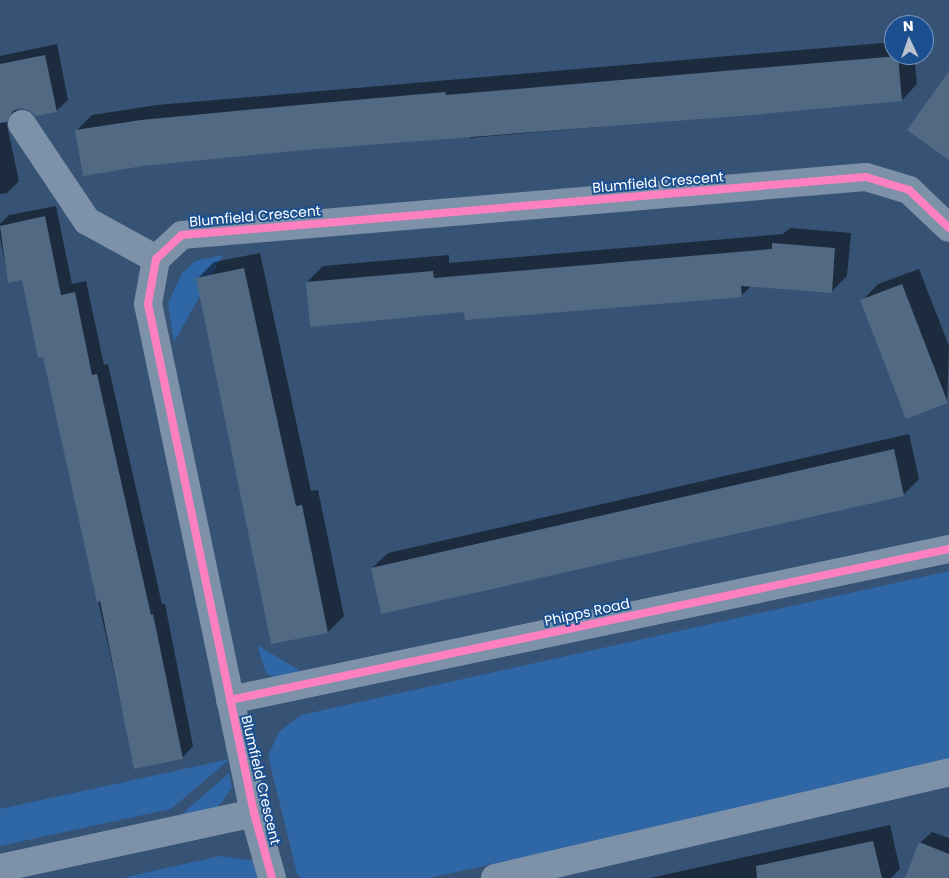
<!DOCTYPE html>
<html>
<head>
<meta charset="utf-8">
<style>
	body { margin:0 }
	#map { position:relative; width:949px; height:878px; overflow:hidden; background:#365274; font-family:Poppins,sans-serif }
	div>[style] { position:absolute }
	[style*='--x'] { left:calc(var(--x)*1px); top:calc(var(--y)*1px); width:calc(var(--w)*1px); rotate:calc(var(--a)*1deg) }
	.green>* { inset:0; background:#2f66a5 }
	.shadow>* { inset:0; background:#0007 }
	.building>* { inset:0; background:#526984 }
	.minor>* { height:28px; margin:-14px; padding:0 14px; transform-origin:14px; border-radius:14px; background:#7d92a8 }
	.cycleway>* { height:8px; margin:-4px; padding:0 4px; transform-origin:4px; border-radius:4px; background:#ff80c0 }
	span { translate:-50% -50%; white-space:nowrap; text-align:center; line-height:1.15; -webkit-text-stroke:4px #1b4f8f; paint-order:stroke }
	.street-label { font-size:14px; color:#fff }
	.north { position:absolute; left:884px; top:15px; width:50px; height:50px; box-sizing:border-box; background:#1b4f8f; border:1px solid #7695bc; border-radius:50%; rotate:357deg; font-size:14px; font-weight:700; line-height:20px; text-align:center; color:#fff }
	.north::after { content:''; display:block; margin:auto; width:18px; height:22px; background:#b9c2ce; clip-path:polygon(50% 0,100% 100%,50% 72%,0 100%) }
</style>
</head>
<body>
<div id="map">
	<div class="green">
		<i style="clip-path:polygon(223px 255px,174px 342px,168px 303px,182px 273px,195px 261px)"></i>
		<i style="clip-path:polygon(949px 571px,949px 764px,429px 878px,301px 878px,297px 874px,268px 756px,279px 732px,301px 715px)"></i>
		<i style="clip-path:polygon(257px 645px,312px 678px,282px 682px,266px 673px)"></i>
		<i style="clip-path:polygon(230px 759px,171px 809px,0 846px,0 809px)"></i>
		<i style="clip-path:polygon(229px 773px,232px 788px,216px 810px,182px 814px)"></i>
		<i style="clip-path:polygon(220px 856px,255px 861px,257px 878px,122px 878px)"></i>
	</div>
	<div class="shadow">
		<i style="clip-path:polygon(894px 42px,894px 55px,914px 55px,917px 84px,902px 100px,470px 138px,470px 135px,76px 131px,92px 115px,157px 105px)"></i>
		<i style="clip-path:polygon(57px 44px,68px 100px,56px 111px,19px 108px,6px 121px,19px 181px,7px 193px,0 194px,0 56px)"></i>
		<i style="clip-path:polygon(56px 206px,72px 284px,86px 281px,104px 365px,108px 364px,162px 604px,165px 604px,193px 746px,182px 758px,135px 767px,44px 356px,23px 279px,9px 281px,0 238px,0 224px,9px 215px)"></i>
		<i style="clip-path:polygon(790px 228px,851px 233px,847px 276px,831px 292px,752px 285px,742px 295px,465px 311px,307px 282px,323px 266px,449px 255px,449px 263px,783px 234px)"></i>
		<i style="clip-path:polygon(260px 253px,311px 491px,318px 490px,344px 616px,328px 632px,272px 643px,198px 278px,214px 262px)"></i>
		<i style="clip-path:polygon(919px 269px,949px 346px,947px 402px,862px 301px,878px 284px)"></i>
		<i style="clip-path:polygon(909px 434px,919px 479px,904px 494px,372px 568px,388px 553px)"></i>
		<i style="clip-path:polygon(890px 825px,900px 869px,891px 878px,650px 878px)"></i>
		<i style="clip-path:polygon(932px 832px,949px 838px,949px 878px,906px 878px,920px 843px)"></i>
	</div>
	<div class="building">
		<i style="clip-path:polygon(45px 55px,57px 112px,36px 116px,29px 110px,20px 108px,13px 111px,7px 122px,0 123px,0 64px)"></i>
		<i style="clip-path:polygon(898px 56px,902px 101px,752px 115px,304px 150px,143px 166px,83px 176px,75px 130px,141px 120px,310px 104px,445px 92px,446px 95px)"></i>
		<i style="clip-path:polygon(949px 71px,949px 160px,907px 130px)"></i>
		<i style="clip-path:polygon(45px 216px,61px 295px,75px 292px,92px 375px,97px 374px,151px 615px,153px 614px,183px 759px,134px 769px,100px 601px,97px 602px,43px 357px,38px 358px,22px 280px,8px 283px,0 226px)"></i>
		<i style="clip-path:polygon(772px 243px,835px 248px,832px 293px,741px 286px,742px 297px,465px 320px,464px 312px,310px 327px,306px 282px,433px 271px,434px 278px,772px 249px)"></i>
		<i style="clip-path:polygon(244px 268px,296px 506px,302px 505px,328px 633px,271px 644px,196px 278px)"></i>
		<i style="clip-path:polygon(902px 284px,948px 403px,906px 419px,860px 300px)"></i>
		<i style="clip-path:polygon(894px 449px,904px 496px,381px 614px,371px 568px)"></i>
		<i style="clip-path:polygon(873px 841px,882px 878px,757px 878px,756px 866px)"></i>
		<i style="clip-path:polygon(919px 842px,949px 854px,949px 878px,905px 878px)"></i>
	</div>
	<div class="minor">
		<i style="--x:22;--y:124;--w:117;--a:56.2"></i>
		<i style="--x:87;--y:221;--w:79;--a:28.8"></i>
		<i style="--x:230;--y:700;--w:735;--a:-11.86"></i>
		<i style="--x:0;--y:868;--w:260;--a:-12.2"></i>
		<i style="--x:272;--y:878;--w:67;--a:-105.5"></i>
		<i style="--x:254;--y:813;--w:520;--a:-101.76"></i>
		<i style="--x:148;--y:304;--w:46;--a:-79.9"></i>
		<i style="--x:156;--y:259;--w:35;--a:-43"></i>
		<i style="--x:182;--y:235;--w:686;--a:-4.85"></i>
		<i style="--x:866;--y:177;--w:45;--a:16.8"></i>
		<i style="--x:909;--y:190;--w:55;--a:43.5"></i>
		<i style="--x:495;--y:878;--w:466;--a:-13.1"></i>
	</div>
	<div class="cycleway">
		<i style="--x:230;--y:700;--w:735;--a:-11.86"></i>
		<i style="--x:272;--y:878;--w:67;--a:-105.5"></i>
		<i style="--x:254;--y:813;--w:520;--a:-101.76"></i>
		<i style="--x:148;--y:304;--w:46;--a:-79.9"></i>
		<i style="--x:156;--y:259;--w:35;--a:-43"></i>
		<i style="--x:182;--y:235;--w:686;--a:-4.85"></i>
		<i style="--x:866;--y:177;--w:45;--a:16.8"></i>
		<i style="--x:909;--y:190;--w:55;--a:43.5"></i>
	</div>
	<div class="street-label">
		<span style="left:658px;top:182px;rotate:-5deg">Blumfield Crescent</span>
		<span style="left:255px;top:216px;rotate:-5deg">Blumfield Crescent</span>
		<span style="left:587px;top:612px;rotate:-12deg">Phipps Road</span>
		<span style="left:261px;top:780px;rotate:77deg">Blumfield Crescent</span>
	</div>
	<div class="north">N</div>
</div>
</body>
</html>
